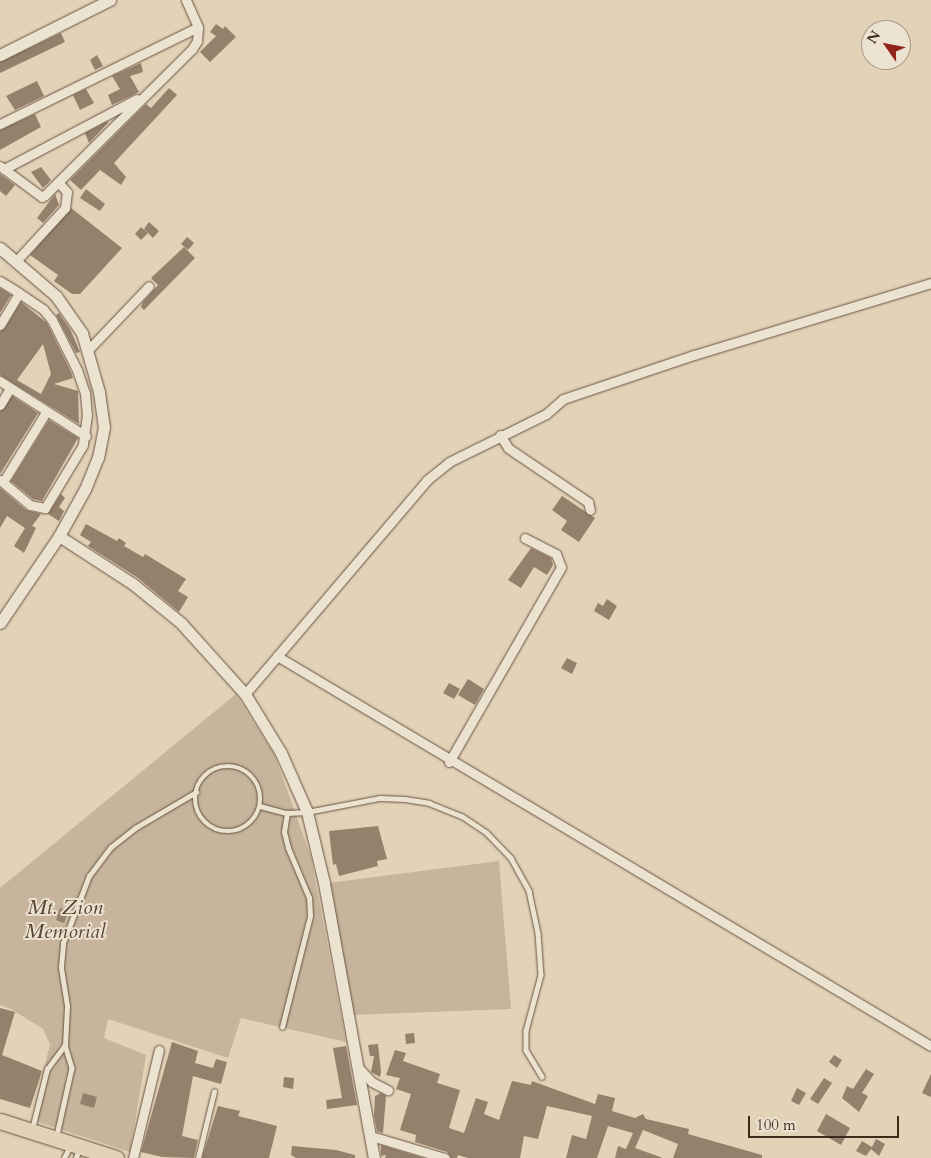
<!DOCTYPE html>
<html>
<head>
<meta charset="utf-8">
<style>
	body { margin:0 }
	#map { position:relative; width:931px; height:1158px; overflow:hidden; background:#e2d2b7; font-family:Cardo,serif }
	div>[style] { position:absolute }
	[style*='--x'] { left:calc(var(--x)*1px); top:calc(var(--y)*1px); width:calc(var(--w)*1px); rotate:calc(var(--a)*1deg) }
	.green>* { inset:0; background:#c6b59c }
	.building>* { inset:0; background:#94816c }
	.roads { filter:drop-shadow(0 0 1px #685342) drop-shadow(0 0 1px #685342) }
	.service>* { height:4.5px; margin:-2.25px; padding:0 2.25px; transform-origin:2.25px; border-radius:2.25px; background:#ece2d0 }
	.service>.ring { margin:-2.25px; padding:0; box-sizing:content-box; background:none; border:4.5px solid #ece2d0; border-radius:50% }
	.minor>* { height:9px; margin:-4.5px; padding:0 4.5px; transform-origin:4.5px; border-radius:4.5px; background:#ece2d0 }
	.tertiary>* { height:11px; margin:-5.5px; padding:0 5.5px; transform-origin:5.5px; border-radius:5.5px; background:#ece2d0 }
	.trunk>* { height:15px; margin:-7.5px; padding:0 7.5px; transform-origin:7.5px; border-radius:7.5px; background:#e2d2b7 }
	span { translate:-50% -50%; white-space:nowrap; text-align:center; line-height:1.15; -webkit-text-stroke:4px #ece2d0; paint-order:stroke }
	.park-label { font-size:21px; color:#5a4535; font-style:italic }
	.north { position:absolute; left:861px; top:20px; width:50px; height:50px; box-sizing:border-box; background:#ece2d0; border:1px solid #a79888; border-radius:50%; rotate:303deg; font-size:14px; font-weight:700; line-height:20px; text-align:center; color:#3f291b }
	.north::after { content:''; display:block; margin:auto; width:18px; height:22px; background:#8f2418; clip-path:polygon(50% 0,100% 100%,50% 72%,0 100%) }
	.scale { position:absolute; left:748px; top:1116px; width:151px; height:22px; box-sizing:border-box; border:2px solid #3f291b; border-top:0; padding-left:6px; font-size:15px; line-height:18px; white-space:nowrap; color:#3f291b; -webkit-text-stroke:4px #ece2d0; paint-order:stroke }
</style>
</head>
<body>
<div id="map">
	<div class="green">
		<i style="clip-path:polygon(236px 694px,275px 756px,311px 857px,346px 1042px,241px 1018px,228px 1058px,108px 1019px,104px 1038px,146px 1055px,130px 1152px,32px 1120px,50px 1044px,43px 1029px,11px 1009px,0 1005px,0 888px)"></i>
		<i style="clip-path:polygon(499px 861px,511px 1009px,351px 1015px,328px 883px)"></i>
	</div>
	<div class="building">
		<i style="clip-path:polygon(216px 24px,223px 29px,225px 26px,236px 37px,210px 62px,200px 52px,216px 36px,210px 32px)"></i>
		<i style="clip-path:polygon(61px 33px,65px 42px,0 73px,0 62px)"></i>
		<i style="clip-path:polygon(97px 55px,103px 66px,95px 70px,90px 60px)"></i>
		<i style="clip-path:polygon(141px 63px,143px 72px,130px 76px,139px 92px,112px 105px,108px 95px,120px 89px,112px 76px)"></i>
		<i style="clip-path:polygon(37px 81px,44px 96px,15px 110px,6px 96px)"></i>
		<i style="clip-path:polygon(169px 88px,177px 95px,114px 163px,126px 177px,121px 185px,100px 170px,81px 190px,70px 180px,146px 104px,151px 108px)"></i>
		<i style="clip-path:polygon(86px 89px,94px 103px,80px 110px,73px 95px)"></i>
		<i style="clip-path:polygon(35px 114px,41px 127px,0 150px,0 130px)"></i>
		<i style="clip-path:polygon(108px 121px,108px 123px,89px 143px,85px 133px)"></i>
		<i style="clip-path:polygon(41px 167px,51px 180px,43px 188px,31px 172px)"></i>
		<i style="clip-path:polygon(0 174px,15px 185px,6px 196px,0 191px)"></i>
		<i style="clip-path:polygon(86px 189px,105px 204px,100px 211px,80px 198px)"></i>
		<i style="clip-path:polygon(55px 194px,59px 205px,43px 223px,37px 218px)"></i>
		<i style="clip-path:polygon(71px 208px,122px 248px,80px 294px,72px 294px,54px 281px,58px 275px,30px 255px)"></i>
		<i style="clip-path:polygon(149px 222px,159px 231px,153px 238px,144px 229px)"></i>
		<i style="clip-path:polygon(141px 227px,148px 233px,141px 240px,135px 234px)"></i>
		<i style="clip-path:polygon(187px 237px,194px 243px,188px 250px,181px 244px)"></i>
		<i style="clip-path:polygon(184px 247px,195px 258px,144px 310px,141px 307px,143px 302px,158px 285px,151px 278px)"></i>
		<i style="clip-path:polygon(0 288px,11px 295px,0 313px)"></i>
		<i style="clip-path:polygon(evenodd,21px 302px,47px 323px,71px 372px,73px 378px,54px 384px,78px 391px,79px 424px,0 375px,0 331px,5px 328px,21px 302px,43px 344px,51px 374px,41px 394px,17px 380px,43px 344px)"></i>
		<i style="clip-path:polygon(59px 313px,70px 329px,80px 352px,76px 353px,56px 315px)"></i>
		<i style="clip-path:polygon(12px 396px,38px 413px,0 474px,0 411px)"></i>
		<i style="clip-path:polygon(49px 420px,78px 438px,42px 501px,33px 499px,11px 481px)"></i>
		<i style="clip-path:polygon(0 488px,26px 510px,41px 514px,32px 526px,36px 528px,24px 553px,14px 546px,25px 528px,7px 516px,0 528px)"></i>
		<i style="clip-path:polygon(61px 494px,65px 498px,59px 507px,64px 511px,59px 521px,48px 514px)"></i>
		<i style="clip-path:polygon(562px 496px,595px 518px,579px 542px,561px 530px,567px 521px,552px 510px)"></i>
		<i style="clip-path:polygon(86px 524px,117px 541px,119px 538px,126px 543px,124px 546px,143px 557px,145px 554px,186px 579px,178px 591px,188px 597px,179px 612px,138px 578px,88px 546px,91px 542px,80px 535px)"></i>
		<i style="clip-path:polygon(531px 548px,551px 558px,553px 565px,547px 575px,534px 567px,521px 588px,508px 580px)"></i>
		<i style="clip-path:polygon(607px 599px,617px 606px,609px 620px,594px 611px,598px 603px,603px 606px)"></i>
		<i style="clip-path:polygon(567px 658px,577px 663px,572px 674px,561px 668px)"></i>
		<i style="clip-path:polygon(468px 679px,484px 689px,475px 705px,458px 695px)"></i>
		<i style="clip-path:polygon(449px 683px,460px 689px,454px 699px,443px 693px)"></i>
		<i style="clip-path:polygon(378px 826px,387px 859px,377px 861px,378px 866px,339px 876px,336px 864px,333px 865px,329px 831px)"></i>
		<i style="clip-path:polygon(60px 908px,68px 911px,64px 923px,56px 920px)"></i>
		<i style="clip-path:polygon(0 1008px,15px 1012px,2px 1055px,42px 1071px,30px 1108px,0 1099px)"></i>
		<i style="clip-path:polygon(414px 1033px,415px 1043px,406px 1044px,405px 1034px)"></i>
		<i style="clip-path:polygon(172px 1042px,198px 1051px,195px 1063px,213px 1068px,216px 1059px,227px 1062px,221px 1084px,193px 1076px,182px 1136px,198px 1140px,194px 1158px,162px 1157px,141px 1152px)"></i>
		<i style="clip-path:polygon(378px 1044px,381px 1072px,380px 1077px,371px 1072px,374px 1056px,370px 1056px,368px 1045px)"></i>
		<i style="clip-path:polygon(346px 1046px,357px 1105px,327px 1109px,326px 1100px,342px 1098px,333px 1048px)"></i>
		<i style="clip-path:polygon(395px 1050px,406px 1053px,403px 1061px,440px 1074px,437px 1083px,460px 1090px,449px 1128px,464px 1133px,476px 1098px,488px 1102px,484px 1114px,499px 1120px,512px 1081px,531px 1085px,532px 1081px,595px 1104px,598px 1094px,615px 1098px,612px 1111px,635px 1118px,643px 1114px,646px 1119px,689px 1129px,688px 1134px,762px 1155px,762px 1158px,673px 1158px,678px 1144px,643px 1130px,635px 1148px,663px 1158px,615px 1158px,618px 1146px,626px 1149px,633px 1133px,608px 1126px,597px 1158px,566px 1158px,572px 1135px,586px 1139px,592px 1116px,547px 1106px,538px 1139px,524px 1136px,520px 1158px,468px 1158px,458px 1155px,457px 1158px,451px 1158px,447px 1152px,415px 1142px,416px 1135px,400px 1130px,411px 1094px,396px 1089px,400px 1078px,386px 1075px)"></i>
		<i style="clip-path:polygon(834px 1055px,842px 1060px,837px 1068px,829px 1062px)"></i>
		<i style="clip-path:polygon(866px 1069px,874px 1074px,862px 1093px,868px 1096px,859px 1112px,842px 1098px,847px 1086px,853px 1089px)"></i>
		<i style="clip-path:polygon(931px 1074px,931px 1097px,922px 1093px)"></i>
		<i style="clip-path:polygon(284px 1077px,294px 1078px,293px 1089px,283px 1087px)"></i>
		<i style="clip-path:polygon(824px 1078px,832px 1083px,818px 1104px,810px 1099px)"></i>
		<i style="clip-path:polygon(797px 1088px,806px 1093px,799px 1105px,791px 1101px)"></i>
		<i style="clip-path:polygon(83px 1093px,97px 1097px,94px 1108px,80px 1104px)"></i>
		<i style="clip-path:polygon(381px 1093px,386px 1096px,383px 1133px,377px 1131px,374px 1116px,375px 1096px)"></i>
		<i style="clip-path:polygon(218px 1106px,240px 1111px,238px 1116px,277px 1126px,269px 1158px,202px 1158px)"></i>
		<i style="clip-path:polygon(826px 1114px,850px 1128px,841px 1145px,817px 1131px)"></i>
		<i style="clip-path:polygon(876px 1139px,885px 1144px,879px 1156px,871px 1149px,866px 1156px,856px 1151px,862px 1141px,872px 1147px)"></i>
		<i style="clip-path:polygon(381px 1145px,423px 1158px,385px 1158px,386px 1155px,381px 1156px)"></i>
		<i style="clip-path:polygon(292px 1146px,336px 1150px,355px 1155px,355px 1158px,296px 1158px,291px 1155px)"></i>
	</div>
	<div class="roads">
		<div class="service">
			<i class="ring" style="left:195px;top:766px;width:61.5px;height:61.5px"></i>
			<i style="--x:260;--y:806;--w:28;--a:15"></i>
			<i style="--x:287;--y:813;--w:20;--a:-3"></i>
			<i style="--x:307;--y:812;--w:74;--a:-10.9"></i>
			<i style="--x:380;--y:798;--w:25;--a:2"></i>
			<i style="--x:405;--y:799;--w:24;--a:9"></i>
			<i style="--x:429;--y:803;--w:35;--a:22"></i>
			<i style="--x:462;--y:816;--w:30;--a:34"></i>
			<i style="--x:487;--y:833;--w:35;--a:46"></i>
			<i style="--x:511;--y:858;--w:38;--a:61"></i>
			<i style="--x:529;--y:891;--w:43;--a:77.9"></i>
			<i style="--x:538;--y:933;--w:42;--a:85.9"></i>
			<i style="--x:541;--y:975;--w:58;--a:105"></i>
			<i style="--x:526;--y:1031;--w:19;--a:90"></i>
			<i style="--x:526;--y:1050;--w:31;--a:59"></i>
			<i style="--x:282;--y:1027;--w:114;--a:-75.8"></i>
			<i style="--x:310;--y:916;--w:18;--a:-93"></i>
			<i style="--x:309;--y:898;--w:54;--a:-112.8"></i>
			<i style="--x:288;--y:848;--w:16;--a:-104"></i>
			<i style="--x:284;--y:832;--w:19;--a:-81"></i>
			<i style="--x:65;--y:1045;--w:39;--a:-87"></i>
			<i style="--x:67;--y:1006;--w:39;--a:-99"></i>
			<i style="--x:61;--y:967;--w:24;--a:-85"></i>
			<i style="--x:63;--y:943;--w:72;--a:-68.8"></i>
			<i style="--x:89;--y:876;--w:36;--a:-53"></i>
			<i style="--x:111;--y:847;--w:31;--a:-38"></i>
			<i style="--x:135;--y:828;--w:71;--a:-30.5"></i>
			<i style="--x:32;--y:1129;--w:62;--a:-76"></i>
			<i style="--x:47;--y:1069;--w:30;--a:-53"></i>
			<i style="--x:65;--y:1045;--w:24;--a:73"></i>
			<i style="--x:72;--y:1068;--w:69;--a:102.6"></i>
			<i style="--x:64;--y:1158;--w:13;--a:-63"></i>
			<i style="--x:76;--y:1158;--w:10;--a:-73"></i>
			<i style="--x:198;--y:1158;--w:68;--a:-76.4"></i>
		</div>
		<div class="minor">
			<i style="--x:0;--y:124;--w:220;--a:-26.1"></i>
			<i style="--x:0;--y:166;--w:52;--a:36.4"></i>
			<i style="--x:42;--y:197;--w:4;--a:-34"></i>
			<i style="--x:45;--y:195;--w:207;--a:-44.8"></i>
			<i style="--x:192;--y:49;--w:9;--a:-58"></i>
			<i style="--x:197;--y:41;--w:14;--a:-86"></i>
			<i style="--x:198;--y:27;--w:30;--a:-114"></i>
			<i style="--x:4;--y:169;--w:150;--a:-27.8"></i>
			<i style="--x:17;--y:260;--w:71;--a:-47.3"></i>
			<i style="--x:65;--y:208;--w:16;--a:-83"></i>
			<i style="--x:67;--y:192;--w:13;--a:-132"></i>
			<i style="--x:0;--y:281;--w:22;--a:32"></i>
			<i style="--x:0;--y:325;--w:37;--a:-59"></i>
			<i style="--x:19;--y:293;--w:29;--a:34"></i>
			<i style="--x:43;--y:309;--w:14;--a:51"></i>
			<i style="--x:52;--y:320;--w:56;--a:63.4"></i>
			<i style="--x:77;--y:370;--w:24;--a:71"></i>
			<i style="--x:85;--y:393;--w:22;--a:85"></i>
			<i style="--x:87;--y:415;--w:30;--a:98"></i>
			<i style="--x:83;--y:445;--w:74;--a:121.1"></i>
			<i style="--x:45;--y:508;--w:15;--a:-169"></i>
			<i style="--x:30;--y:505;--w:39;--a:-140"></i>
			<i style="--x:88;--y:350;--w:88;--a:-46.4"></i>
			<i style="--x:0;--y:381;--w:102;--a:32.6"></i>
			<i style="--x:0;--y:405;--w:17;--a:-59"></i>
			<i style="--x:500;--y:435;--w:15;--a:58"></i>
			<i style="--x:508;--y:448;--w:97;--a:34"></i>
			<i style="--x:588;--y:502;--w:8;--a:76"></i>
			<i style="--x:3;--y:482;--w:82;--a:-58.4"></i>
			<i style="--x:277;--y:656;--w:761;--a:30.81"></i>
			<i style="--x:245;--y:694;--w:281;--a:-49.6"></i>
			<i style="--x:427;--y:480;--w:28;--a:-39"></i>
			<i style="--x:449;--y:462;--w:108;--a:-26.3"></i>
			<i style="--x:546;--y:414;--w:23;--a:-41"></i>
			<i style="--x:563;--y:399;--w:138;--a:-18.6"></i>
			<i style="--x:694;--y:355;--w:248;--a:-16.9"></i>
			<i style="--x:449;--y:762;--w:225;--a:-60.1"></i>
			<i style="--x:561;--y:567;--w:14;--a:-111"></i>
			<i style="--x:556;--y:554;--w:35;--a:-153"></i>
			<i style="--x:356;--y:1065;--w:23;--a:47"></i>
			<i style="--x:372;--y:1082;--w:18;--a:27"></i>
			<i style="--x:371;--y:1136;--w:77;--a:16.6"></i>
			<i style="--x:133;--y:1158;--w:111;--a:-76.5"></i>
		</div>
		<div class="tertiary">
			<i style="--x:0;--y:55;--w:123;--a:-26.6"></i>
			<i style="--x:0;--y:248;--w:74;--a:40.6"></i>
			<i style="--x:56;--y:296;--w:45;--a:54.9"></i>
			<i style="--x:82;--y:333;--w:61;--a:73.9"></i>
			<i style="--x:99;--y:392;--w:35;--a:82"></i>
			<i style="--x:104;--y:427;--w:31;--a:101"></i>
			<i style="--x:98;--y:457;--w:35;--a:112"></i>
			<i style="--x:85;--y:489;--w:54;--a:119"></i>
			<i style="--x:59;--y:536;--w:105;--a:124.1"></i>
			<i style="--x:59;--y:536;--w:88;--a:33"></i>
			<i style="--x:133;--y:584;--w:62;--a:39.1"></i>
			<i style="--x:181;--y:623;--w:96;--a:48"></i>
			<i style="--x:245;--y:694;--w:69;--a:58.6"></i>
			<i style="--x:281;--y:753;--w:64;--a:66.2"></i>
			<i style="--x:307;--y:812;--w:73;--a:76.5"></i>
			<i style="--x:324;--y:883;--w:280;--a:79.7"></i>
		</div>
		<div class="trunk">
			<i style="--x:0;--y:1121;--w:122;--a:17.7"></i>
		</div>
	</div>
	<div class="park-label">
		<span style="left:65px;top:920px">Mt. Zion<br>Memorial</span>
	</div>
	<div class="north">N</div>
	<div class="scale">100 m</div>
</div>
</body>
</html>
